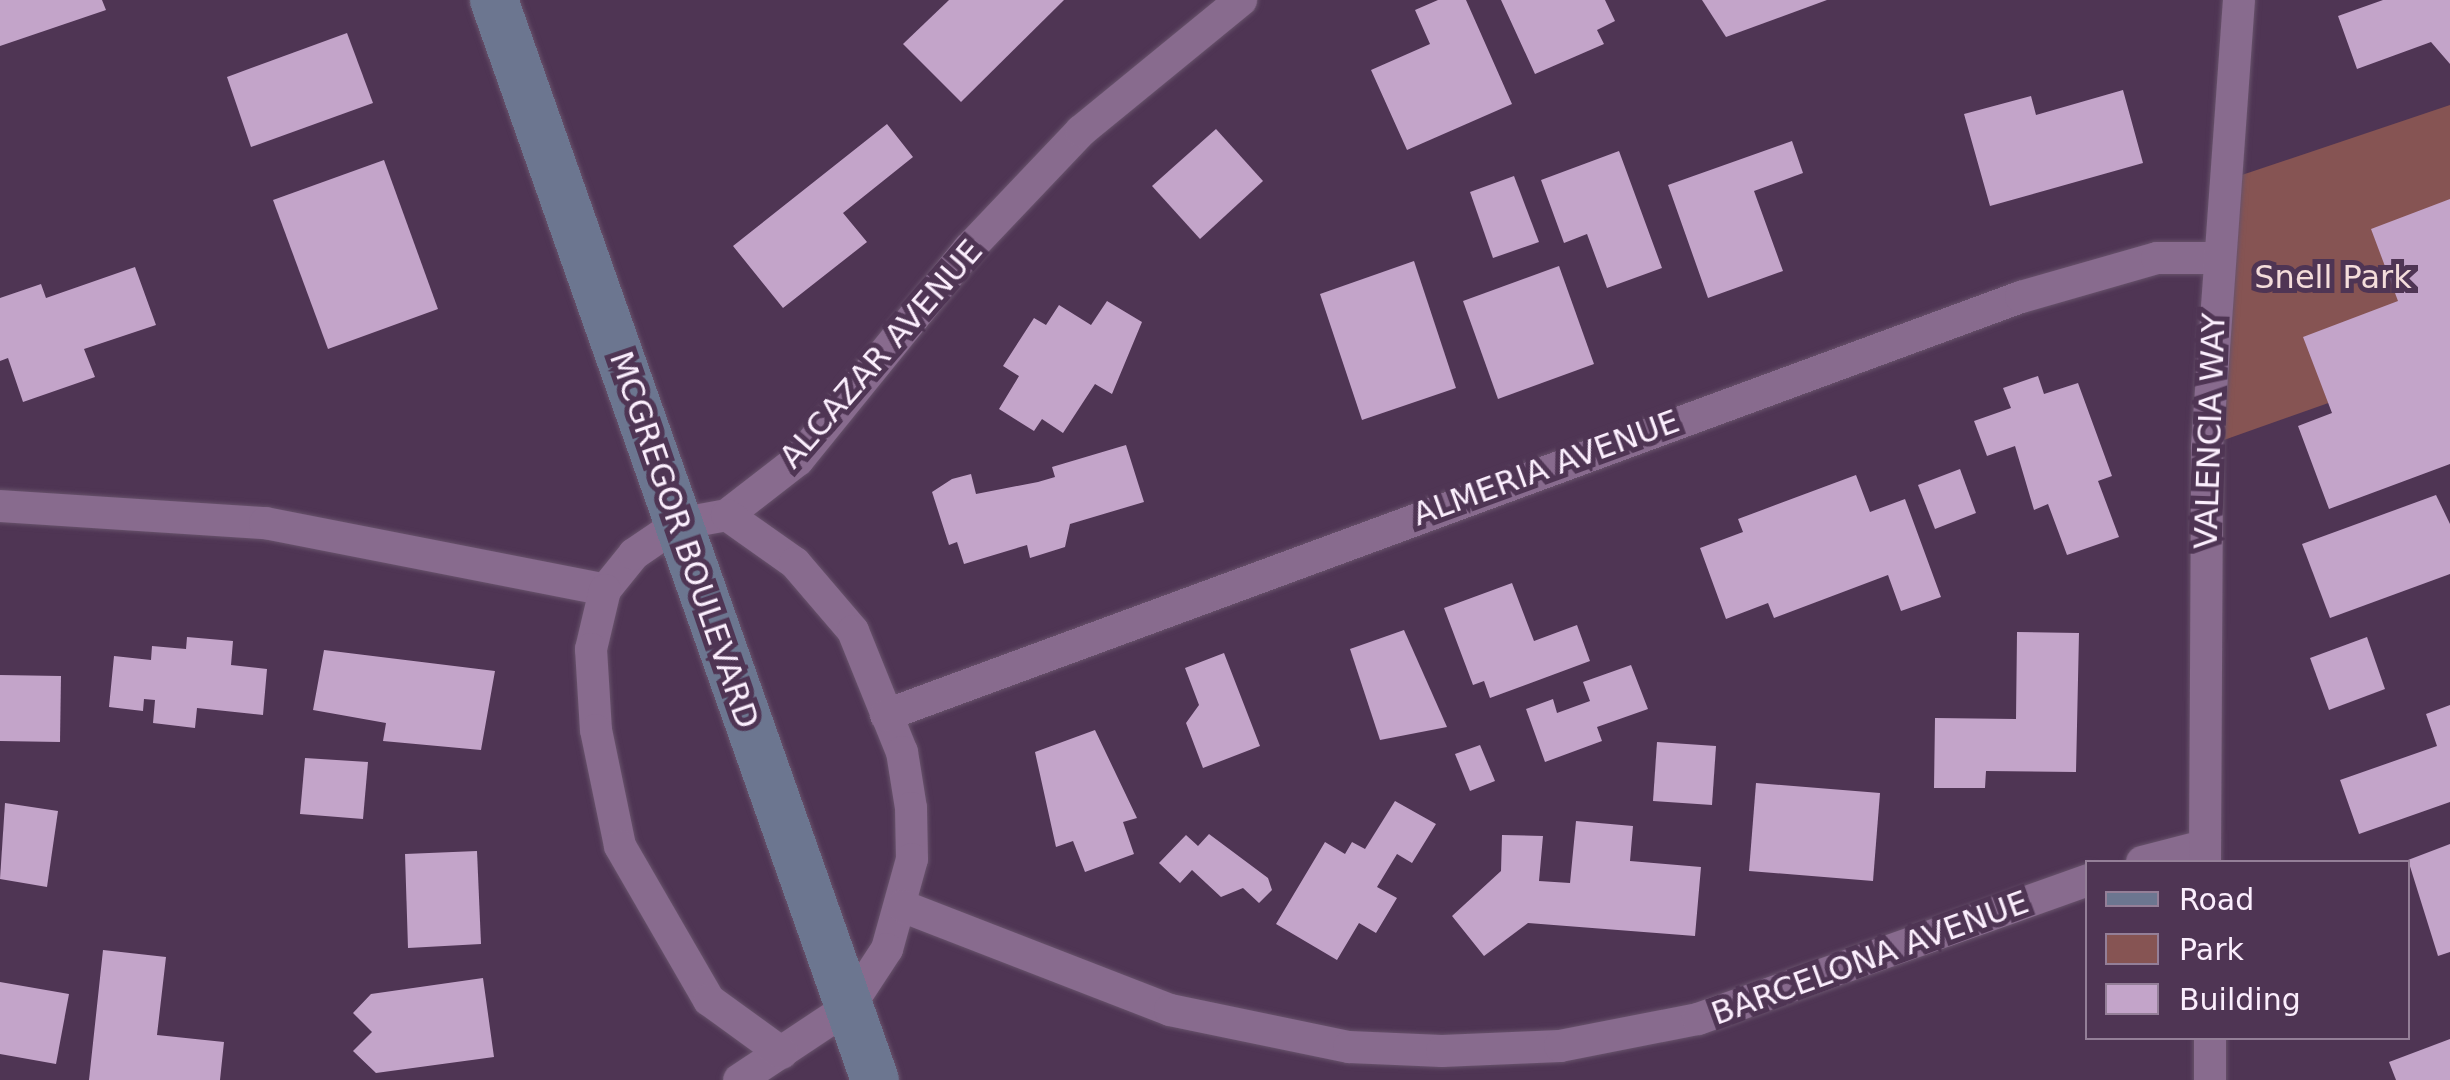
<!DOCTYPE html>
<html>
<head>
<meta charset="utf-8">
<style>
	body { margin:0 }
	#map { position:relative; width:2450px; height:1080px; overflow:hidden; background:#4f3554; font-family:"DejaVu Sans",sans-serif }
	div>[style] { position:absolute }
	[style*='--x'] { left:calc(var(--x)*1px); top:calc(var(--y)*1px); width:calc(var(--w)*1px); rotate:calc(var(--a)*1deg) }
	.green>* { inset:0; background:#865453 }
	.building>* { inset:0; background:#c3a4c9 }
	.roads { filter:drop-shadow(0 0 2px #68536c) drop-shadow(0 0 2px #68536c) }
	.minor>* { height:32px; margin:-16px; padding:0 16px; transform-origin:16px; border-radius:16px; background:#886b8e }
	.secondary>* { height:48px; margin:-24px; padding:0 24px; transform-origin:24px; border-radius:24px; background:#6c7690 }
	span { translate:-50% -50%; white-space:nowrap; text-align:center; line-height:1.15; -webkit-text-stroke:10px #4f3554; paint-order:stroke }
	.park-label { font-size:32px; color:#f4dddb }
	.street-label { font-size:32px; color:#fbeefd }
	.legend { position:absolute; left:2085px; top:860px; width:325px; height:180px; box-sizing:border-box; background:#4f3554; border:2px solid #947f98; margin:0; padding:12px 18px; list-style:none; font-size:30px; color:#fbeefd }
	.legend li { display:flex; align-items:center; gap:20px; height:50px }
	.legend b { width:50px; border:2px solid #947f98 }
</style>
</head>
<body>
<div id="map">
	<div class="green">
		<i style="clip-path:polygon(2450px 105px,2450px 360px,2207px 446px,2224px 181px)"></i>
	</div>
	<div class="building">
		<i style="clip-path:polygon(0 0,102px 0,106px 10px,0 46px)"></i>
		<i style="clip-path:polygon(949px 0,1064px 0,961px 102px,903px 44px)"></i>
		<i style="clip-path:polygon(1438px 0,1466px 0,1512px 104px,1407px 150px,1371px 70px,1430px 44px,1415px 10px)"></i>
		<i style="clip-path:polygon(1501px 0,1605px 0,1615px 21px,1597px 30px,1604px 44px,1535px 74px)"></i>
		<i style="clip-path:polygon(1702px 0,1827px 0,1726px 37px)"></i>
		<i style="clip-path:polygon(2383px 0,2450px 0,2450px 64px,2431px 42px,2357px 69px,2338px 16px)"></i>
		<i style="clip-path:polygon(347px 33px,373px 103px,251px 147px,227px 77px)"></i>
		<i style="clip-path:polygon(2123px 90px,2143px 163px,1990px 206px,1964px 114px,2031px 96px,2036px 115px)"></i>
		<i style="clip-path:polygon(887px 124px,913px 157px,843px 213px,867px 242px,783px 308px,733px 246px)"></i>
		<i style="clip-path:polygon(1216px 129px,1263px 181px,1200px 239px,1152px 186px)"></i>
		<i style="clip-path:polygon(1792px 141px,1803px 173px,1754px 191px,1783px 271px,1708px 298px,1668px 185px)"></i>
		<i style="clip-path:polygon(1619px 151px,1662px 268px,1607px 288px,1587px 234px,1564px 243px,1541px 180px)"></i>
		<i style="clip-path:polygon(384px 160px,438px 309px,328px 349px,273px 200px)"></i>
		<i style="clip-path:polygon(1514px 176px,1539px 242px,1493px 258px,1470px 192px)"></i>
		<i style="clip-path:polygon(2450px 199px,2450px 464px,2329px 509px,2298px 426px,2332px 413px,2303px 337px,2398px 301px,2371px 229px)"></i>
		<i style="clip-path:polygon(1414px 261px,1456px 388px,1362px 420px,1320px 294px)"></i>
		<i style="clip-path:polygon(1559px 266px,1594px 364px,1498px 399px,1463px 301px)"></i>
		<i style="clip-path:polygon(135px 267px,156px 325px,84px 349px,95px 377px,23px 402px,8px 358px,0 361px,0 298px,41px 284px,46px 298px)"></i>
		<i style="clip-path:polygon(1107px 301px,1142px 322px,1112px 394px,1095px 384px,1063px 433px,1042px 419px,1034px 431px,999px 409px,1019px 376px,1003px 366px,1034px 318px,1046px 325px,1059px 305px,1091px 325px)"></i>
		<i style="clip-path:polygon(2038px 376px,2044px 394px,2078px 383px,2112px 476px,2098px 481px,2119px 537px,2067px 555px,2048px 504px,2034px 510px,2015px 446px,1987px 456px,1974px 421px,2011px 408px,2003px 388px)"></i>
		<i style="clip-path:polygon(1126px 445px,1144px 502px,1070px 524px,1065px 547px,1030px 558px,1027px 545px,964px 564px,957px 542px,949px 545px,932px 492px,952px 479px,971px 474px,976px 494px,1038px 482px,1055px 477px,1052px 467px)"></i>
		<i style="clip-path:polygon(1960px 469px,1976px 513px,1935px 529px,1918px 485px)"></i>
		<i style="clip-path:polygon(1856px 475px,1870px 512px,1905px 499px,1941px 597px,1901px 611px,1888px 575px,1774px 618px,1768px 603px,1726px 619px,1700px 548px,1743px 532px,1738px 519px)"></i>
		<i style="clip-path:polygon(2436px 495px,2450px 524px,2450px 574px,2330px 618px,2302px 544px)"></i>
		<i style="clip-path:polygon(1512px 583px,1534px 641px,1577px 625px,1590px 661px,1490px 698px,1484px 681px,1473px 685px,1444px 608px)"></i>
		<i style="clip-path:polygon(1404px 630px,1447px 727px,1380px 740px,1350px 649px)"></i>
		<i style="clip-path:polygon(2017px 632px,2079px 633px,2076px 772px,1986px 771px,1985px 788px,1934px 788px,1935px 718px,2016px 719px)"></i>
		<i style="clip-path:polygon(187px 637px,233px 641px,231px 665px,267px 669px,263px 715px,197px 708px,195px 728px,153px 723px,155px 700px,144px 699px,143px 711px,109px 707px,114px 656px,151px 660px,152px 646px,186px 649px)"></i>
		<i style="clip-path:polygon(2367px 637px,2385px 689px,2329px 710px,2310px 658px)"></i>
		<i style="clip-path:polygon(324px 650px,495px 671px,481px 750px,383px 741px,386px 723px,313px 710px)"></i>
		<i style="clip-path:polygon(1224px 653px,1260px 746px,1203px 768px,1186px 723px,1199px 705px,1185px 668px)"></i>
		<i style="clip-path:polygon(1631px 665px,1648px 709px,1597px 727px,1602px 741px,1545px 762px,1526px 709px,1553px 699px,1557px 713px,1590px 701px,1583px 682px)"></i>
		<i style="clip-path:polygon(0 675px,61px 676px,60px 742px,0 741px)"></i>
		<i style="clip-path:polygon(2450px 705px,2450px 802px,2359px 834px,2340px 780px,2437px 746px,2426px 714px)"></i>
		<i style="clip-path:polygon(1095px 730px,1137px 818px,1123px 822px,1134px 854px,1085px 872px,1073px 841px,1056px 847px,1035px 752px)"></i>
		<i style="clip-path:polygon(1657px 742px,1716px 746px,1712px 805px,1653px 801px)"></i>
		<i style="clip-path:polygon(1480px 745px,1495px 781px,1470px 791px,1455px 754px)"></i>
		<i style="clip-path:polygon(305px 758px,368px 762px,363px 819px,300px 814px)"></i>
		<i style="clip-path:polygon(1756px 783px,1880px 793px,1873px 881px,1749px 871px)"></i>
		<i style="clip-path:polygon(1395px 801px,1436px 824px,1412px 863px,1397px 854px,1377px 887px,1397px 898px,1376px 933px,1359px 923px,1337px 960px,1276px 924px,1325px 842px,1345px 854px,1352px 842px,1365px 849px)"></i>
		<i style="clip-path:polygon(5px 803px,58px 811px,47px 887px,0 879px)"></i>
		<i style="clip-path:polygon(1576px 821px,1633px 826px,1630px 861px,1701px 867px,1695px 936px,1528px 923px,1484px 956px,1452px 916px,1501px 871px,1502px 835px,1543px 836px,1539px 881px,1570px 883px)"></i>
		<i style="clip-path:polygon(1209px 834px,1268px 878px,1272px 890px,1259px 903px,1243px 888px,1221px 897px,1192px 870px,1180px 883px,1159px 863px,1186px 835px,1198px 846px)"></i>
		<i style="clip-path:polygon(2450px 844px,2450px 952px,2438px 956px,2408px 860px)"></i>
		<i style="clip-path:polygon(477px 851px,481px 944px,408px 948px,405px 854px)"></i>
		<i style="clip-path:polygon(103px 950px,166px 957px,157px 1035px,224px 1042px,220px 1080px,89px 1080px)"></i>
		<i style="clip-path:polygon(483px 978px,494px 1057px,376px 1073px,353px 1051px,372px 1032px,353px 1013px,371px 994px)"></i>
		<i style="clip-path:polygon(0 982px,69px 994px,56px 1064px,0 1054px)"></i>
		<i style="clip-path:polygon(2450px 1039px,2450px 1080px,2396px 1080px,2389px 1062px)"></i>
	</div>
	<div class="roads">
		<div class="minor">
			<i style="--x:0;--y:506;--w:266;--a:3.7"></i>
			<i style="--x:265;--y:523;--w:347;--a:11.1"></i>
			<i style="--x:605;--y:590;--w:46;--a:-51.1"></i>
			<i style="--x:634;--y:554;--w:53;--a:-34.3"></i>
			<i style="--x:678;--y:524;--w:50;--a:-10.4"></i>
			<i style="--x:727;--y:515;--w:90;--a:-37.8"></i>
			<i style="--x:798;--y:460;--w:272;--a:-51"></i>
			<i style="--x:969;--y:249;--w:163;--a:-46.5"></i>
			<i style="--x:1081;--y:131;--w:207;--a:-39.3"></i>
			<i style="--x:727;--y:515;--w:83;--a:35.2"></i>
			<i style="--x:795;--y:563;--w:89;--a:49.5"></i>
			<i style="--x:853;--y:631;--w:131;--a:68"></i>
			<i style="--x:902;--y:752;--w:57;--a:80.9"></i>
			<i style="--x:911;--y:808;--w:51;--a:88.9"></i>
			<i style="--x:912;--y:859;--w:93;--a:105.5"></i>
			<i style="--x:887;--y:949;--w:69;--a:123.2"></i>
			<i style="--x:849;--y:1007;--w:132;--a:146.4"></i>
			<i style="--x:605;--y:590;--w:61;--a:103.3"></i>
			<i style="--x:591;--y:649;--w:81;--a:86.5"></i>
			<i style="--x:596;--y:730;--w:118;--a:78.3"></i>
			<i style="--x:620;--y:846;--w:178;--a:60"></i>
			<i style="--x:709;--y:1000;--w:90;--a:36"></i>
			<i style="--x:886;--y:715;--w:1210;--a:-20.22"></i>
			<i style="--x:2021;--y:297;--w:141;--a:-16"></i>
			<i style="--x:2157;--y:258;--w:59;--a:0"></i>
			<i style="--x:2142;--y:862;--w:64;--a:-14.5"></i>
			<i style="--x:2205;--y:862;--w:416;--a:-89.7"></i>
			<i style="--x:2207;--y:446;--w:447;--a:-85.9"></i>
			<i style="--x:902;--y:906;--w:287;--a:21.2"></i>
			<i style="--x:1170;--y:1010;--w:183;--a:11.7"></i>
			<i style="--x:1349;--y:1047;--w:93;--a:2.5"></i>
			<i style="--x:1442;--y:1051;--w:118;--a:-2.4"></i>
			<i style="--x:1560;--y:1046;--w:141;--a:-11.1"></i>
			<i style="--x:1698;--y:1019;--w:414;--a:-19.6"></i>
			<i style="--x:2210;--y:1080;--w:42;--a:-90"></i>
		</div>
		<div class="secondary">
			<i style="--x:494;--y:0;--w:1145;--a:70.57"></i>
		</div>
	</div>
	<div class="park-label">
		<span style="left:2333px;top:277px">Snell Park</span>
	</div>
	<div class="street-label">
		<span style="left:881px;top:354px;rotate:-49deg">ALCAZAR AVENUE</span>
		<span style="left:2210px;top:431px;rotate:-88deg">VALENCIA WAY</span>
		<span style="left:1546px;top:468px;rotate:-20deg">ALMERIA AVENUE</span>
		<span style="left:684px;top:540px;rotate:71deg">MCGREGOR BOULEVARD</span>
		<span style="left:1870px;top:958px;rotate:-20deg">BARCELONA AVENUE</span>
	</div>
	<ul class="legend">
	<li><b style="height:12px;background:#6c7690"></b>Road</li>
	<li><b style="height:28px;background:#865453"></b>Park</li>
	<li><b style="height:28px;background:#c3a4c9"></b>Building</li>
	</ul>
</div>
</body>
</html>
